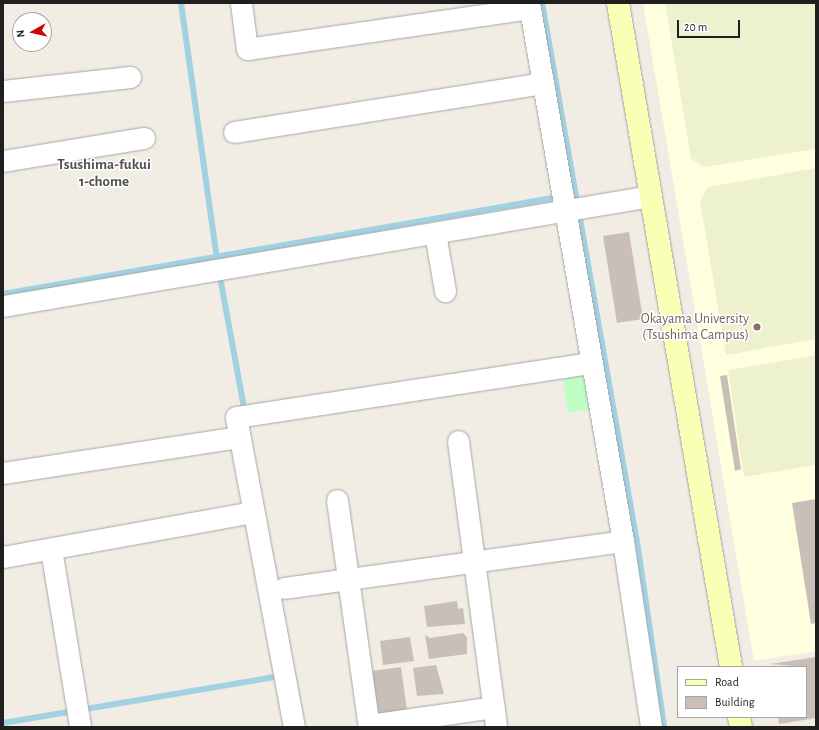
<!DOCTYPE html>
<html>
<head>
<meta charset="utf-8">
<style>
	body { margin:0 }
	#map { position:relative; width:819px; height:730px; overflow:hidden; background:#f1ede4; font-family:"Alegreya Sans",sans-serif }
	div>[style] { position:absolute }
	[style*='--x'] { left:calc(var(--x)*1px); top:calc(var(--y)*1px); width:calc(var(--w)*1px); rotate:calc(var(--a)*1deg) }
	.education>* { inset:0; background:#feffdf }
	.farmland>* { inset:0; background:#edf1ce }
	.park>* { inset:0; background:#befec5 }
	.stream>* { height:6px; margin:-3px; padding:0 3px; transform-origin:3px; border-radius:3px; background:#a1d1e2 }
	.building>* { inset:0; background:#c9bfb7 }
	.roads { filter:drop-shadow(0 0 1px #a6a6a6) drop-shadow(0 0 1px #a6a6a6) }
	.street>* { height:21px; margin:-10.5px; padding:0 10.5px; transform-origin:10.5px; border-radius:10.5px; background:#fff }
	.secondary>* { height:22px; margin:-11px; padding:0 11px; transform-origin:11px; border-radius:11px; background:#f9ffb4 }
	.dots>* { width:11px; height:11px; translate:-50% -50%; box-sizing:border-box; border:2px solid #fff; border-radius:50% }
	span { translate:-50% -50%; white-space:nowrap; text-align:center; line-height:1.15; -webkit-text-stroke:3px #fff; paint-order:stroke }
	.education-label { font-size:14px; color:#785e54 }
	.right { translate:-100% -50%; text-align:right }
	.neighbourhood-label { font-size:15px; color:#525252; font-weight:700 }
	.frame { position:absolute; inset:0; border:4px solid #1f1f1f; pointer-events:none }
	.legend { position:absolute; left:677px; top:666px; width:130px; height:52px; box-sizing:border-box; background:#fff; border:1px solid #a5a5a5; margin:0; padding:5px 7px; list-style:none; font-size:12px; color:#1f1f1f }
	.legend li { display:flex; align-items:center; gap:8px; height:20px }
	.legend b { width:20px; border:1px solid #a5a5a5 }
	.north { position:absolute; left:12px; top:12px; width:40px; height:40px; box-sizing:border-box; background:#fff; border:1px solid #a5a5a5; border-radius:50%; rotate:262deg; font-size:11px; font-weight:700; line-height:16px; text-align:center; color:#1f1f1f }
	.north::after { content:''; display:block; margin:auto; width:14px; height:18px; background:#ce0700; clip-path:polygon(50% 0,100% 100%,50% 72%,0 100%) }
	.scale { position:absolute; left:677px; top:20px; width:63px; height:18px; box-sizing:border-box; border:2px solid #1f1f1f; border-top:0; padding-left:5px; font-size:12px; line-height:14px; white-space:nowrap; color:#1f1f1f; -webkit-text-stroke:3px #fff; paint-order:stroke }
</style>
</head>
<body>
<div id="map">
	<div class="education">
		<i style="clip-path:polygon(643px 3px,816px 3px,816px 651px,754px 661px)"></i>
	</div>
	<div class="farmland">
		<i style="clip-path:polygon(665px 3px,816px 3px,816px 149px,704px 167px,691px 159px)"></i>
		<i style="clip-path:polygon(816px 168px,816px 339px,726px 355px,700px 201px,708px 187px)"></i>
		<i style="clip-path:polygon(816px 355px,816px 465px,744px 477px,728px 370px)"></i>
	</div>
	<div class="park">
		<i style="clip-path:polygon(579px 369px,589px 379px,593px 409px,568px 413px,562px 371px)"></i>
	</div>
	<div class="stream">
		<i style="--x:181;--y:3;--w:260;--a:82"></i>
		<i style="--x:542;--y:3;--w:553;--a:80.01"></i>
		<i style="--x:638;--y:548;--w:181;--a:81.7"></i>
		<i style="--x:220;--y:277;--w:138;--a:79.6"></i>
		<i style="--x:3;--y:294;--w:558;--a:-9.9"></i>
		<i style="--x:3;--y:723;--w:283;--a:-9.6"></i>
	</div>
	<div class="building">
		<i style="clip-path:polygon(629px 232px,643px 319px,617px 323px,603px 236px)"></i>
		<i style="clip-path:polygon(727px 375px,741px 469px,735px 471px,720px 376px)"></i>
		<i style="clip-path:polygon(816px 499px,816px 623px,811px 624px,792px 503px)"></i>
		<i style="clip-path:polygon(457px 601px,458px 609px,463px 608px,465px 624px,427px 627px,424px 606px)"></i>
		<i style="clip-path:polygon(463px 633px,467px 637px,467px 654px,429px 659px,425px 635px,430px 638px)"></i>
		<i style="clip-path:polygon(410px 637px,414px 661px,383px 665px,380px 641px)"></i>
		<i style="clip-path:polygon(816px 657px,816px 718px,779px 724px,778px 717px,806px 717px,806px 667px,770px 664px)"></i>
		<i style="clip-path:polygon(436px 665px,444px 694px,417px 696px,413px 668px)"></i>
		<i style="clip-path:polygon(401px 667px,407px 710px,377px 714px,372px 671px)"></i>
	</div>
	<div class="roads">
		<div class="street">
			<i style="--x:241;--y:3;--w:46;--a:82.6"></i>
			<i style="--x:247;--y:49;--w:286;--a:-8.2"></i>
			<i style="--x:529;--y:3;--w:546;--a:80.09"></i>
			<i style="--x:623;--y:541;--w:188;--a:81.4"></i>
			<i style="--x:3;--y:91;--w:128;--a:-6.3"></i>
			<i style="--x:234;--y:132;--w:313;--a:-9"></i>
			<i style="--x:3;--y:161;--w:143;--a:-9.3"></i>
			<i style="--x:435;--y:233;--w:59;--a:80.2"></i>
			<i style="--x:3;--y:306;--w:656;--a:-9.65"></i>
			<i style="--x:458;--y:441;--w:289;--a:82.4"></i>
			<i style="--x:3;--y:473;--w:239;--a:-8.7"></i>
			<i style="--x:337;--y:500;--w:229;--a:82"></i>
			<i style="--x:51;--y:549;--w:180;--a:80.7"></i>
			<i style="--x:3;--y:557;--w:254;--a:-10.2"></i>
			<i style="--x:284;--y:588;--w:342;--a:-7.9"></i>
			<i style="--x:369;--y:725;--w:126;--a:-8.2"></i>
			<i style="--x:294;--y:727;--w:315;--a:-100.6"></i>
			<i style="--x:236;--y:417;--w:358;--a:-8.7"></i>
		</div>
		<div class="secondary">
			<i style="--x:618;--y:3;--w:674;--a:80.34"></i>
			<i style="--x:739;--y:717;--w:10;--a:79"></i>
		</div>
	</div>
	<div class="dots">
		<i style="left:757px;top:327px;background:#8d6e63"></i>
	</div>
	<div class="education-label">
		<span class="right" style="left:749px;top:327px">Okayama University<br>(Tsushima Campus)</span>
	</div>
	<div class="neighbourhood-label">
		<span style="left:104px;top:173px">Tsushima-fukui<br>1-chome</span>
	</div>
	<div class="frame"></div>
	<ul class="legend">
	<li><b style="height:5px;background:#f9ffb4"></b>Road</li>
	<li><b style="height:11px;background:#c9bfb7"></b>Building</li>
	</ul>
	<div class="north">N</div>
	<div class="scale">20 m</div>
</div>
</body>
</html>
